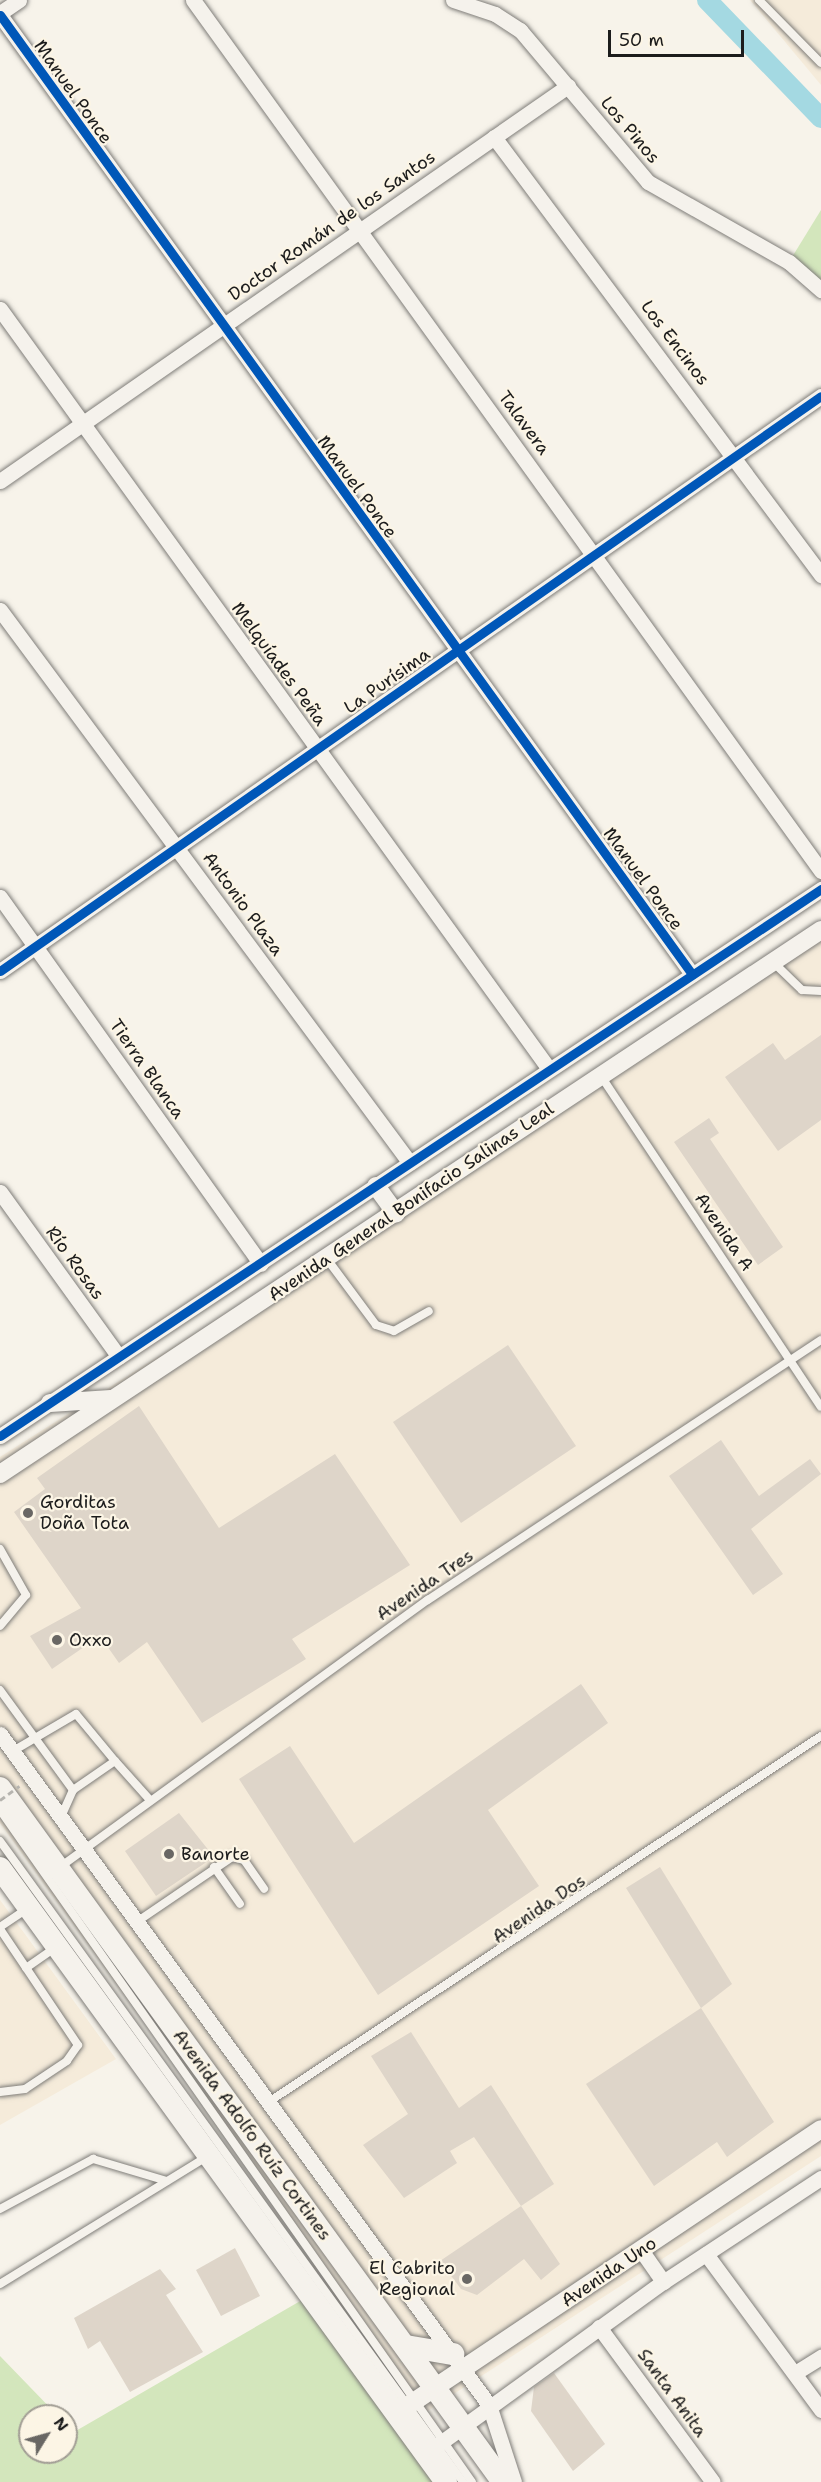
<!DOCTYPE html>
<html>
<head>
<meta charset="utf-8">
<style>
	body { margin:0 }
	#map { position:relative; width:821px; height:2482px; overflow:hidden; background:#f7f3ea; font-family:"Shantell Sans",sans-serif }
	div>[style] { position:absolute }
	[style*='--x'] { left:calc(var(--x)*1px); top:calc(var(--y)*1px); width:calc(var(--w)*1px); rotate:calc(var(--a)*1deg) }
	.built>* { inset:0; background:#f5ebda }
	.green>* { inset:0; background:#d3e6bc }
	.canal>* { height:20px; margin:-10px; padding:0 10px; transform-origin:10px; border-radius:10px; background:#a4d9e2 }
	.building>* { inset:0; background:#ded5c9 }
	.roads { filter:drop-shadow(0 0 2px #7f7d79) drop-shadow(0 0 2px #7f7d79) }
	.service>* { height:8px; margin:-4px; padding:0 4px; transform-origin:4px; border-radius:4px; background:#f5f2ec }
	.minor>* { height:15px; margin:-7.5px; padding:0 7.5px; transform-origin:7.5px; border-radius:7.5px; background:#f5f2ec }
	.tertiary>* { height:18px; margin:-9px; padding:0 9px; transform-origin:9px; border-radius:9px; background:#f5f2ec }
	.primary>* { height:22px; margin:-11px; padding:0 11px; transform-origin:11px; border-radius:11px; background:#f5f2ec }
	.path-bridge>* { height:3px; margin-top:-1.5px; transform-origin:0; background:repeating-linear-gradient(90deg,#b6b4af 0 6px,transparent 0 10.5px) }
	.cycleway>* { height:9px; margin:-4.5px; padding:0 4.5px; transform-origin:4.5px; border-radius:4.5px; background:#0057b8 }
	.dots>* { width:16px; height:16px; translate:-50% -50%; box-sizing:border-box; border:3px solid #fcf5e5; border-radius:50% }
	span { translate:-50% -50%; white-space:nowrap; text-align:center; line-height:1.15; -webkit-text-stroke:4.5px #fcf5e5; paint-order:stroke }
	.street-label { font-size:18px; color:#1c1c1c }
	.poi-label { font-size:18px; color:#1c1c1c }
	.left { translate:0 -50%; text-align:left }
	.right { translate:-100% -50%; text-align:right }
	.north { position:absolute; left:18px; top:2404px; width:60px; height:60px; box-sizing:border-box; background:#fcf5e5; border:2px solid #a29e95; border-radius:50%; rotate:53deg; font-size:16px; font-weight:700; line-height:24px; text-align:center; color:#1c1c1c }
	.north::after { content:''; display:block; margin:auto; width:21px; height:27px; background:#696764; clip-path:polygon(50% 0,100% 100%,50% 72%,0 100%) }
	.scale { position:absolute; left:608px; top:30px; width:136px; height:27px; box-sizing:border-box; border:3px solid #1c1c1c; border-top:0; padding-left:8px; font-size:18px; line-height:21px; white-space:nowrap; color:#1c1c1c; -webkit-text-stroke:4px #fcf5e5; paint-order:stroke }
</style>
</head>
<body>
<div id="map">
	<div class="built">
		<i style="clip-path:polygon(750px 0,821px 0,821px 85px)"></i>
		<i style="clip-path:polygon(821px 935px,821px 2156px,426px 2412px,0 1823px,0 1457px)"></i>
		<i style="clip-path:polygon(0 1900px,116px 2059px,0 2125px)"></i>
	</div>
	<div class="green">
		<i style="clip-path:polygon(821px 210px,821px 290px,789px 262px)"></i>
		<i style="clip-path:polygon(302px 2300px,433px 2482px,0 2482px,0 2356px,58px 2416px,30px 2416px,30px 2452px,66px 2452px,66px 2424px,74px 2432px)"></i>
	</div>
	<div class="canal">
		<i style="--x:707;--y:0;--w:164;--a:46"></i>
	</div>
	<div class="building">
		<i style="clip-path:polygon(821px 1035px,821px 1120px,778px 1151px,725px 1077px,773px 1043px,785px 1060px)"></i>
		<i style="clip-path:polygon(709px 1118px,719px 1133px,710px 1139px,783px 1247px,758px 1265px,674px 1142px)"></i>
		<i style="clip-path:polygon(508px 1345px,576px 1446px,461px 1523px,393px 1422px)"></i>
		<i style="clip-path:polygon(139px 1406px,219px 1528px,335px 1454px,410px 1565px,292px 1639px,306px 1659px,202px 1723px,147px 1642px,119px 1663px,100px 1636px,52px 1669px,30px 1636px,81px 1608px,14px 1512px,45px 1489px,37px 1478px)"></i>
		<i style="clip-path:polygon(721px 1440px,759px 1496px,810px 1459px,821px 1474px,751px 1529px,783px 1574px,753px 1595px,669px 1476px)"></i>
		<i style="clip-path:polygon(581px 1684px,608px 1723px,488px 1810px,539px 1886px,378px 1995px,239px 1779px,290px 1746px,354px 1843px)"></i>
		<i style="clip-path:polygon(179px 1813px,214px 1857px,156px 1896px,125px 1851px)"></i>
		<i style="clip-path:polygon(660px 1867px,732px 1984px,701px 2008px,626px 1888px)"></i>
		<i style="clip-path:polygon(701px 2008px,774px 2122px,727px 2157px,717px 2142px,654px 2186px,586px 2084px)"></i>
		<i style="clip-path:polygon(411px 2032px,459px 2108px,491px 2085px,554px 2184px,521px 2206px,474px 2137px,450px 2151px,457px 2163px,404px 2198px,363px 2145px,408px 2114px,371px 2056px)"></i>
		<i style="clip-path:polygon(521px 2206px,560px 2264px,541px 2280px,524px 2259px,477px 2295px,461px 2289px,440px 2261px)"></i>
		<i style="clip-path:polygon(235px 2248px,260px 2296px,221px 2316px,196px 2270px)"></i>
		<i style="clip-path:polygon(160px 2269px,176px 2289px,166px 2295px,203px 2352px,130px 2392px,100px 2341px,88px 2349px,74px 2318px)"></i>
		<i style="clip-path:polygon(554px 2373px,605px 2444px,573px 2471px,531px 2411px,534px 2387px)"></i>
	</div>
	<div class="roads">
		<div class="service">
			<i style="--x:759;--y:0;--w:88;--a:45.5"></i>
			<i style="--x:774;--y:963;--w:39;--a:44"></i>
			<i style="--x:802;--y:990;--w:19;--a:3"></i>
			<i style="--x:601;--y:1076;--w:397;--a:56.4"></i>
			<i style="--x:327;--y:1259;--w:82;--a:53.4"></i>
			<i style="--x:376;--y:1325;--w:19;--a:18"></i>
			<i style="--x:394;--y:1331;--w:40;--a:-29.7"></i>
			<i style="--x:0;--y:1549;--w:53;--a:60.5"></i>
			<i style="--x:26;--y:1595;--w:40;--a:130"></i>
			<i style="--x:0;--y:1690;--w:124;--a:53.9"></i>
			<i style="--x:73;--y:1790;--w:30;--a:114"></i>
			<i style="--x:13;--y:1751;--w:73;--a:-30.4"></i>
			<i style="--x:76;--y:1714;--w:61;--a:50.3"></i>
			<i style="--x:73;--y:1790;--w:51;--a:-34.6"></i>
			<i style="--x:115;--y:1761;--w:52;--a:48.1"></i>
			<i style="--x:0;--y:1810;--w:821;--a:54.92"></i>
			<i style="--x:0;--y:1841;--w:791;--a:54.16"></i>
			<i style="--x:60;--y:1867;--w:455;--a:-36"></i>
			<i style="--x:428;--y:1600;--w:471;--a:-33.5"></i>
			<i style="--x:214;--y:1867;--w:45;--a:54.9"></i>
			<i style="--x:138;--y:1921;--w:114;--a:-34.2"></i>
			<i style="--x:232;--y:1857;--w:12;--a:14"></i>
			<i style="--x:244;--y:1860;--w:35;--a:55"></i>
			<i style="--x:0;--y:1927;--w:32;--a:-34"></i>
			<i style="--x:0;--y:1929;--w:140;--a:56.1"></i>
			<i style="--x:78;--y:2045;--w:19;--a:125"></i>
			<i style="--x:67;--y:2061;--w:50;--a:146.3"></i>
			<i style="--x:25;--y:2089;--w:25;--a:173"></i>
			<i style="--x:26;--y:1968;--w:35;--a:-35"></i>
			<i style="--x:270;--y:2101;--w:661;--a:-33.52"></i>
			<i style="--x:0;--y:2209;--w:106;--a:-28.3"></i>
			<i style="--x:93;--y:2159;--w:77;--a:16.6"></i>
			<i style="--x:0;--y:2284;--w:244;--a:-31.6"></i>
		</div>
		<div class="minor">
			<i style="--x:193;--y:0;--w:1074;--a:54.21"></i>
			<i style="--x:453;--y:0;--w:44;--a:18.4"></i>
			<i style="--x:495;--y:14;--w:30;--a:33"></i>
			<i style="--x:520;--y:30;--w:199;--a:49.9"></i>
			<i style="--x:648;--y:182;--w:162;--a:29.6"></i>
			<i style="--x:789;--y:262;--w:43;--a:41.2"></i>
			<i style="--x:0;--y:13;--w:23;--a:-34"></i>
			<i style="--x:0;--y:15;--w:1183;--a:54.19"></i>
			<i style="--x:494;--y:137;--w:547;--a:53.26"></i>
			<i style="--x:0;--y:309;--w:938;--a:54.16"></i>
			<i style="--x:0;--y:481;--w:692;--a:-34.82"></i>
			<i style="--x:0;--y:610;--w:688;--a:53.45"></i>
			<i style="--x:0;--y:897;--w:450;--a:54.6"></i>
			<i style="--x:0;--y:971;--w:1002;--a:-35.01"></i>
			<i style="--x:0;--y:1192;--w:203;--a:54.2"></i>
			<i style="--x:0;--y:1436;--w:987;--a:-33.67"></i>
			<i style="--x:0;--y:1734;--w:830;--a:53.92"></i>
			<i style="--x:489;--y:2405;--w:81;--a:72"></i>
			<i style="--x:641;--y:2250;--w:39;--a:55"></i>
			<i style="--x:706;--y:2254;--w:194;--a:53.6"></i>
			<i style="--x:599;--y:2327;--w:192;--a:53.7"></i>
			<i style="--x:795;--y:2373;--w:31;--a:-32"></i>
			<i style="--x:425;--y:2454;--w:294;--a:-35.9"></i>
			<i style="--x:663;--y:2282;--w:189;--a:-33.4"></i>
		</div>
		<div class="tertiary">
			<i style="--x:376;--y:1186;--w:34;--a:54"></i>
			<i style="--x:50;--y:1403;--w:61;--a:-3.8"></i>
			<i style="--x:0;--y:1474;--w:985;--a:-33.53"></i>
			<i style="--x:397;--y:2413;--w:510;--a:-33.81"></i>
		</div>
		<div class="primary">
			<i style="--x:0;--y:1788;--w:857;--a:54.07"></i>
			<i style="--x:0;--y:1868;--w:759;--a:54.01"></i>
			<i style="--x:406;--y:2346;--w:48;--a:9.7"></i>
		</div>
	</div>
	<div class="path-bridge">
		<i style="--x:0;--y:1800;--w:24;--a:-36"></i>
	</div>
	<div class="cycleway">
		<i style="--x:0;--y:15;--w:1183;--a:54.19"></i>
		<i style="--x:0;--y:971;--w:1002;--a:-35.01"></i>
		<i style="--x:0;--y:1436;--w:987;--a:-33.67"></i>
	</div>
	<div class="dots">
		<i style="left:28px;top:1513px;background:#696764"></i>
		<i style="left:57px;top:1640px;background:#696764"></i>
		<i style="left:169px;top:1854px;background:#696764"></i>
		<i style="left:467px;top:2279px;background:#696764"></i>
	</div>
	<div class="street-label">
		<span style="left:73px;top:92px;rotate:55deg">Manuel Ponce</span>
		<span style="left:630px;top:130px;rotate:50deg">Los Pinos</span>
		<span style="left:332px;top:226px;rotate:-35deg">Doctor Román de los Santos</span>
		<span style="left:675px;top:343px;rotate:53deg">Los Encinos</span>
		<span style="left:524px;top:423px;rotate:54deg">Talavera</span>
		<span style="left:357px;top:487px;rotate:54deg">Manuel Ponce</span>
		<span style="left:279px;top:664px;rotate:54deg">Melquíades Peña</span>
		<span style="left:387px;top:681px;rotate:-35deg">La Purísima</span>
		<span style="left:643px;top:879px;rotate:54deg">Manuel Ponce</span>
		<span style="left:243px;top:904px;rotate:54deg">Antonio Plaza</span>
		<span style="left:147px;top:1069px;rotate:55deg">Tierra Blanca</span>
		<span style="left:411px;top:1202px;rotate:-34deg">Avenida General Bonifacio Salinas Leal</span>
		<span style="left:724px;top:1232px;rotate:56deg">Avenida A</span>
		<span style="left:75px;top:1263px;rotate:54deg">Río Rosas</span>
		<span style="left:425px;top:1585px;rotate:-34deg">Avenida Tres</span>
		<span style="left:539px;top:1909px;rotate:-34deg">Avenida Dos</span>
		<span style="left:252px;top:2135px;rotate:54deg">Avenida Adolfo Ruíz Cortines</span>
		<span style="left:609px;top:2272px;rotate:-34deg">Avenida Uno</span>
		<span style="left:672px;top:2393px;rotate:54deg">Santa Anita</span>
	</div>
	<div class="poi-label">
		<span class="left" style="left:40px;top:1513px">Gorditas<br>Doña Tota</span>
		<span class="left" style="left:69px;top:1640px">Oxxo</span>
		<span class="left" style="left:181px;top:1854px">Banorte</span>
		<span class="right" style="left:455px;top:2279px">El Cabrito<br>Regional</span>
	</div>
	<div class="north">N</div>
	<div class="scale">50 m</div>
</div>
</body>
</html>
